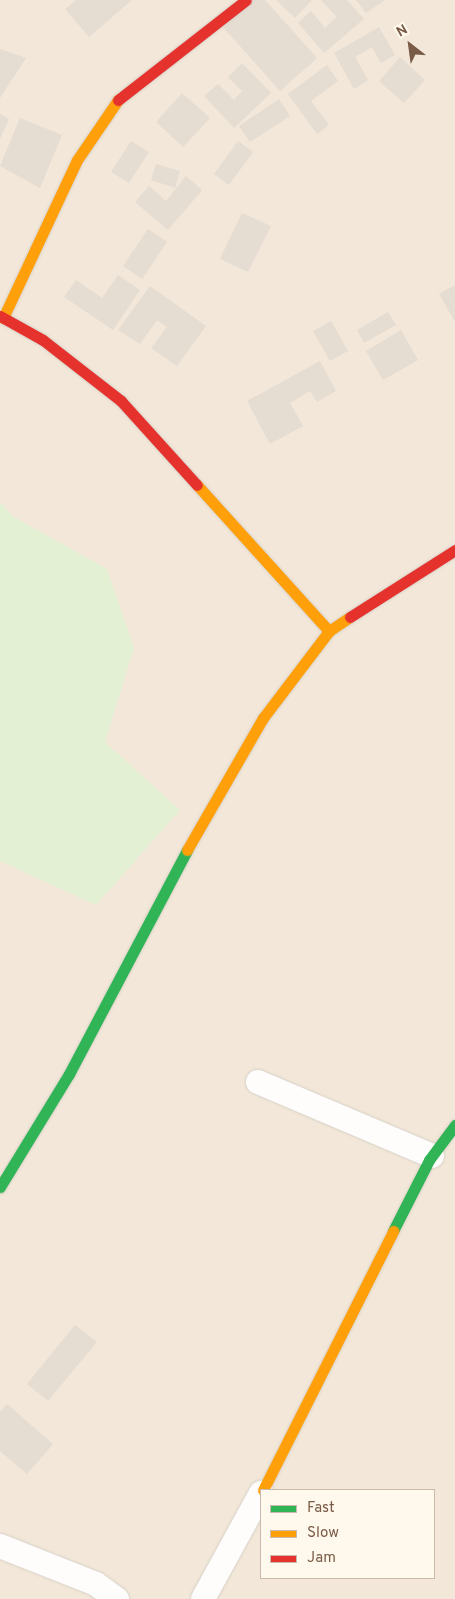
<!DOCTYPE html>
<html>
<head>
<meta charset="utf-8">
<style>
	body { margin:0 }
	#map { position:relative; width:455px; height:1599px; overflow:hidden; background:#f8f4eb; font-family:Overpass,sans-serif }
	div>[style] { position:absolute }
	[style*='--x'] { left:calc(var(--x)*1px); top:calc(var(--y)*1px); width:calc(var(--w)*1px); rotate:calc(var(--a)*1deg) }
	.residential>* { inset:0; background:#f2e7d8 }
	.green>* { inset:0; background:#e3f0d4 }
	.building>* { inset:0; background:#e5dcd2 }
	.roads { filter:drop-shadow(0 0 1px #d7d1c9) drop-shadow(0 0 1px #d7d1c9) }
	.street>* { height:24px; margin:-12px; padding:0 12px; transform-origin:12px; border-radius:12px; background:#fefdfc }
	.fast>* { height:11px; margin:-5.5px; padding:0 5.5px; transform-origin:5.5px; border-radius:5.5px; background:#30b455 }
	.slow>* { height:11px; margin:-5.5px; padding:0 5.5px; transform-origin:5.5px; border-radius:5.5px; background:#ff9f0a }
	.jam>* { height:11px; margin:-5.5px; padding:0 5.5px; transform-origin:5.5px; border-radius:5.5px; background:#e5322d }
	span { translate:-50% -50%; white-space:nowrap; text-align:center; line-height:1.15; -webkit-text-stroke:4.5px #fff9ed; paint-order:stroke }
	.legend { position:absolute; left:260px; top:1489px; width:175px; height:90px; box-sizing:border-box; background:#fff9ed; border:1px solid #cabaab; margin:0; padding:6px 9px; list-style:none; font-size:15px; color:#7a5b47 }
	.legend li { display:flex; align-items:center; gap:10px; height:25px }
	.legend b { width:25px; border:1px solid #cabaab }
	.north { position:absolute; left:385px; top:20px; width:50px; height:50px; -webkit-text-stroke:4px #fff9ed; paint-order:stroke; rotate:330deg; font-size:14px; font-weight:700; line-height:20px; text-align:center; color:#7a5b47 }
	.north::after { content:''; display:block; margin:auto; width:18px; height:22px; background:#7a5b47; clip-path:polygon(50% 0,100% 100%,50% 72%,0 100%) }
</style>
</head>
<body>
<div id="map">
	<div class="residential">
		<i style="clip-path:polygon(evenodd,0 0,455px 0,455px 1599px,0 1599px,0 0,261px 1490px,434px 1490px,434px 1578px,261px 1578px,261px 1490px)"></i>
	</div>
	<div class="green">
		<i style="clip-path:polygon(0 502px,14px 517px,107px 569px,134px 648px,105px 742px,180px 810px,96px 905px,0 861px)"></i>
	</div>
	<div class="building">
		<i style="clip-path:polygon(76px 0,130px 0,131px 1px,89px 37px,65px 9px)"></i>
		<i style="clip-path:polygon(253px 0,265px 0,317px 58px,280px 91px,223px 27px)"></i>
		<i style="clip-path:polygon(276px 0,312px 0,295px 18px)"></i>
		<i style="clip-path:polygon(321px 0,347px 0,364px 19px,324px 53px,298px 23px,311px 11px,325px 28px,337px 17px)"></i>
		<i style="clip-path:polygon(356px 0,385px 0,366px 13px)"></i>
		<i style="clip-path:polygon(379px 27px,395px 55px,381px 63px,372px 47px,355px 57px,368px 80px,354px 89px,334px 53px)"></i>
		<i style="clip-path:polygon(0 49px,26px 58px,0 98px)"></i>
		<i style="clip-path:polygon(400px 57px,425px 80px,404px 103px,379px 81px)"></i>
		<i style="clip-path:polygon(242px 63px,271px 93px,234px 128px,204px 96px,218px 84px,234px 100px,242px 91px,228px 77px)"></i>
		<i style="clip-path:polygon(327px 65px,338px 81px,311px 101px,329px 125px,317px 134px,288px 94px)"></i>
		<i style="clip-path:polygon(182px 93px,210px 118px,183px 147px,156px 122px)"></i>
		<i style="clip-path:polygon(279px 99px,290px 116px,250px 142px,239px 126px)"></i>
		<i style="clip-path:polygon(0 114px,9px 119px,0 139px)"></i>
		<i style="clip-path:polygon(20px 118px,62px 135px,40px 188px,0 166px)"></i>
		<i style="clip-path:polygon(131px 141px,149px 152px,129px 183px,111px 172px)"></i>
		<i style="clip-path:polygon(238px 141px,253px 152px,229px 185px,214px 174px)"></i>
		<i style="clip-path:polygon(156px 164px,180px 171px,175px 188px,151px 180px)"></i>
		<i style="clip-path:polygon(186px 176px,202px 190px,168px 230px,135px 202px,149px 186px,166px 201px)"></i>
		<i style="clip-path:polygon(242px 213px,271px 226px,248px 272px,220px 259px)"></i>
		<i style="clip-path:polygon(148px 229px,167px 242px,142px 279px,123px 266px)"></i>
		<i style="clip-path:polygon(118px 275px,140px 290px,113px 330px,64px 297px,76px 280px,102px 298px)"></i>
		<i style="clip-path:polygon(455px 285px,455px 322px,439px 294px)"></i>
		<i style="clip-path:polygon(150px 286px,206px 326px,177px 366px,151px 348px,167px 327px,157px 320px,140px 344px,118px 330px)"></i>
		<i style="clip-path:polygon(388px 312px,396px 325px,364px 343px,357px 330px)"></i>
		<i style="clip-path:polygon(331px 321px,348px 351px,330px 361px,313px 331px)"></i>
		<i style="clip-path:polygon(401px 330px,418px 360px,383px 380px,366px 351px)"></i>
		<i style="clip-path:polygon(320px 361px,336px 391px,317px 402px,310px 391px,290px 403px,303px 426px,270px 444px,247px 401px)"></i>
		<i style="clip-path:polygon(75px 1325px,97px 1342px,48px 1401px,27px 1384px)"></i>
		<i style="clip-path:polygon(7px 1404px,53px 1444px,27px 1474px,0 1451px,0 1412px)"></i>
	</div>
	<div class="roads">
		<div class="street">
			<i style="--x:258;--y:1082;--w:189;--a:23"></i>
			<i style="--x:0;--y:1546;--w:103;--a:21.6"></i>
			<i style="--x:96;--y:1584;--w:26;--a:36"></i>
			<i style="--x:203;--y:1599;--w:121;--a:-61.3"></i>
		</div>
		<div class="fast">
			<i style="--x:0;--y:1187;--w:132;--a:-58.6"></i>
			<i style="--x:69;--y:1074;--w:253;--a:-62.2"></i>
			<i style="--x:393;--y:1231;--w:80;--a:-63.1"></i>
			<i style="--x:429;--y:1160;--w:44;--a:-53.4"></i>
		</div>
		<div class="slow">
			<i style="--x:3;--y:318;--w:174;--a:-64.9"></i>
			<i style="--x:77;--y:160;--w:73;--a:-55.7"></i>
			<i style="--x:197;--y:485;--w:197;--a:47.9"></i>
			<i style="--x:187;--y:850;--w:152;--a:-60.1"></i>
			<i style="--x:263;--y:718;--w:109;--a:-52.8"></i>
			<i style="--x:329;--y:631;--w:25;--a:-34"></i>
			<i style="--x:263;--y:1490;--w:290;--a:-63.3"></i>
		</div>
		<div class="jam">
			<i style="--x:118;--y:100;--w:162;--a:-38"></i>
			<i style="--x:0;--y:316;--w:49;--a:29.2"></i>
			<i style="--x:43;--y:340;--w:99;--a:38"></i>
			<i style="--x:121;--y:401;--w:113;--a:47.9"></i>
			<i style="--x:350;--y:617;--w:125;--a:-32.5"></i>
		</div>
	</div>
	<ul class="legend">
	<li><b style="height:6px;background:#30b455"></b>Fast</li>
	<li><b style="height:6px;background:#ff9f0a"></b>Slow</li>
	<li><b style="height:6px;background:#e5322d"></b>Jam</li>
	</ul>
	<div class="north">N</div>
</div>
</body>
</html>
